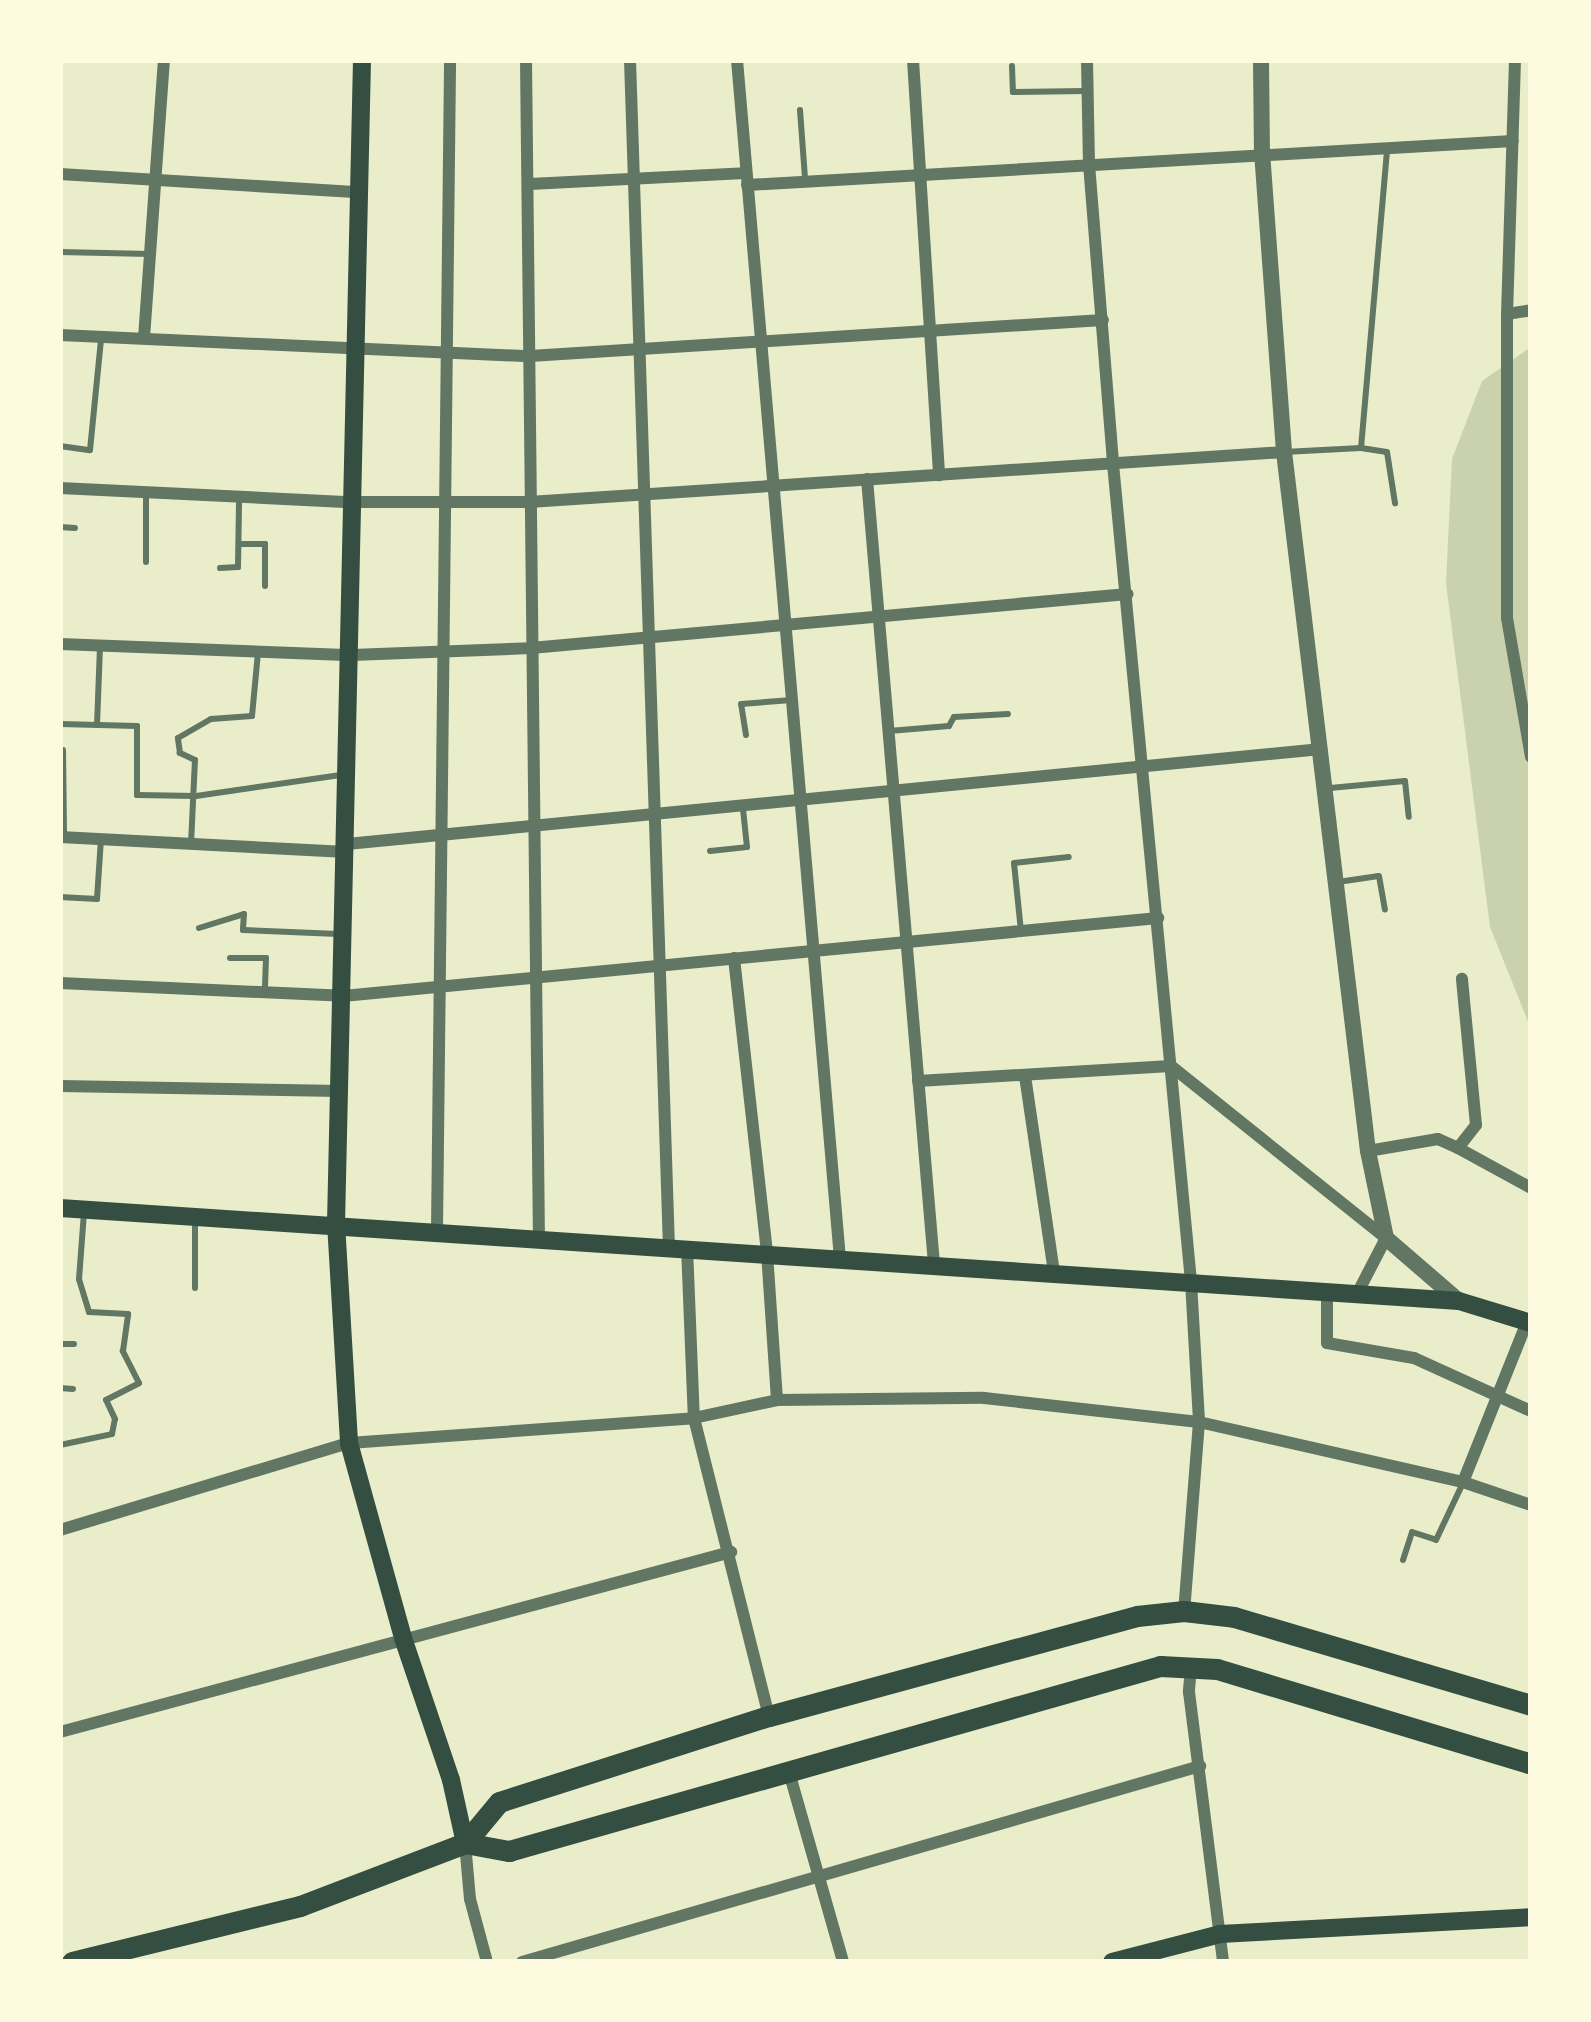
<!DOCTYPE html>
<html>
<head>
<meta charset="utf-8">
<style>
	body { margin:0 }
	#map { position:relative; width:1591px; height:2022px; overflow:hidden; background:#e9edc9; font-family:"Source Sans 3",sans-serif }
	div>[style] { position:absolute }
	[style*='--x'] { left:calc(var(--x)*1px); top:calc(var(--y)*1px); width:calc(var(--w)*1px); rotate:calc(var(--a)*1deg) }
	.green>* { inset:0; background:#cad2ad }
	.service>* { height:6px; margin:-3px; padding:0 3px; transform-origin:3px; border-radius:3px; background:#617663 }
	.minor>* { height:12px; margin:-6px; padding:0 6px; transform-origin:6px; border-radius:6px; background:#617663 }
	.tertiary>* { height:16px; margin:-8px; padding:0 8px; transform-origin:8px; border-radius:8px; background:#617663 }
	.secondary>* { height:18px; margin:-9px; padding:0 9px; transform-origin:9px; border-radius:9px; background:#344e41 }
	.primary>* { height:21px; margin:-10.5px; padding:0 10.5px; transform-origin:10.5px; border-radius:10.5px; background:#344e41 }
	span { translate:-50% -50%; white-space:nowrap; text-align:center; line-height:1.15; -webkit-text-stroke:10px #fefae0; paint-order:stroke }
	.frame { position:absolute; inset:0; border:63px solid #fefae0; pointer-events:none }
</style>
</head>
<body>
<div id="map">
	<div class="green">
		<i style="clip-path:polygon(1531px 347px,1531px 1029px,1490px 927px,1446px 583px,1452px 459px,1482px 381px)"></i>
	</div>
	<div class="service">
		<i style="--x:1012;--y:66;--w:26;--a:88"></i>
		<i style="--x:1013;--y:92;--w:73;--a:-0.8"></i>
		<i style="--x:800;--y:110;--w:68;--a:85.8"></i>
		<i style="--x:60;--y:252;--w:90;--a:1.3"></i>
		<i style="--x:60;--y:446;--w:30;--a:8"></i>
		<i style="--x:90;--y:450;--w:111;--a:-84.3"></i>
		<i style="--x:1361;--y:448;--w:26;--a:9"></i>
		<i style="--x:1387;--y:452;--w:52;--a:81.1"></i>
		<i style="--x:1284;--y:452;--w:77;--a:-3"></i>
		<i style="--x:1361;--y:448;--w:299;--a:-85"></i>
		<i style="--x:146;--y:496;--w:66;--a:90"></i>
		<i style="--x:60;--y:527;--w:15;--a:4"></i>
		<i style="--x:239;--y:544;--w:26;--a:0"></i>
		<i style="--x:265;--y:544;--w:42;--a:90"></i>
		<i style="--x:220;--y:568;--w:18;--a:-3"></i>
		<i style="--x:238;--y:567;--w:67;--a:-89.1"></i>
		<i style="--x:60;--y:724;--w:77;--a:1.5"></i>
		<i style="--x:137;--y:726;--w:69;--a:90"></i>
		<i style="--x:137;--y:795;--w:59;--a:1"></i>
		<i style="--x:196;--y:796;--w:146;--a:-8.3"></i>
		<i style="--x:97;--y:725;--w:79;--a:-87.8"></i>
		<i style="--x:889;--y:731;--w:60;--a:-4.8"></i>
		<i style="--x:949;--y:726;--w:10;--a:-61"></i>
		<i style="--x:954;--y:717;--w:54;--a:-3.2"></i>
		<i style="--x:746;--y:735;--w:31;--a:-99"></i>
		<i style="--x:741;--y:704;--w:51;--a:-4.5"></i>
		<i style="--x:63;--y:750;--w:86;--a:89.3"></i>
		<i style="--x:1330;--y:788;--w:75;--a:-5.3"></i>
		<i style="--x:1405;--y:781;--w:36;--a:84"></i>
		<i style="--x:191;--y:844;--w:84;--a:-87.3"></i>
		<i style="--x:195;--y:760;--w:17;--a:-155"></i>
		<i style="--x:180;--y:753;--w:15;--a:-98"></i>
		<i style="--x:178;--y:738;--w:38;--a:-30"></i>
		<i style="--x:211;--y:719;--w:41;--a:-4.2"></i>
		<i style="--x:252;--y:716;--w:64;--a:-84.6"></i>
		<i style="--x:710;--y:851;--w:37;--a:-6"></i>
		<i style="--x:747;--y:847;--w:38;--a:-96"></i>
		<i style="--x:1338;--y:882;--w:41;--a:-8.3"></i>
		<i style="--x:1379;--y:876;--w:34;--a:80"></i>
		<i style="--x:60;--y:897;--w:37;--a:3"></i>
		<i style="--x:97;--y:899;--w:60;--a:-86.2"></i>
		<i style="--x:199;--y:928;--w:47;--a:-17.3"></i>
		<i style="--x:244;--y:914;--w:16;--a:94"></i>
		<i style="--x:243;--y:930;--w:95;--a:2.4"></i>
		<i style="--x:1021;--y:931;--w:68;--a:-95.9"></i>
		<i style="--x:1014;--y:863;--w:55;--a:-6.2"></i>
		<i style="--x:230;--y:958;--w:36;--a:0"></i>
		<i style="--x:266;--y:958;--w:32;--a:92"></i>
		<i style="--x:195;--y:1288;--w:70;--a:-90"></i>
		<i style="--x:60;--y:1344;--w:14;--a:0"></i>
		<i style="--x:60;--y:1388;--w:13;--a:4"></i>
		<i style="--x:60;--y:1445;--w:53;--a:-11.9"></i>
		<i style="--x:112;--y:1434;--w:15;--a:-79"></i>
		<i style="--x:115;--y:1419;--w:21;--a:-115"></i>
		<i style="--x:106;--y:1400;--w:37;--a:-27"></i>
		<i style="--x:139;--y:1383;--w:36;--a:-117"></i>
		<i style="--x:123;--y:1351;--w:37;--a:-82"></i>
		<i style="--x:128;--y:1314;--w:39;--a:-177"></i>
		<i style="--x:89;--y:1312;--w:34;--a:-107"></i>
		<i style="--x:79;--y:1279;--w:66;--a:-85.7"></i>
		<i style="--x:1403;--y:1560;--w:29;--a:-72"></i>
		<i style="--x:1412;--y:1532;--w:25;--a:18"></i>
		<i style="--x:1436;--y:1540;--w:61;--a:-64.7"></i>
	</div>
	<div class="minor">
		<i style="--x:526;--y:60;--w:1177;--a:89.37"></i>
		<i style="--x:630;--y:60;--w:1187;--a:88.12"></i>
		<i style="--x:737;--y:60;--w:1202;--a:85.09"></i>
		<i style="--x:913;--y:60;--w:416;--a:86.4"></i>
		<i style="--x:1087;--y:60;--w:104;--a:88.9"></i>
		<i style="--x:1089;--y:164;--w:301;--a:85.4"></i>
		<i style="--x:1113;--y:464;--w:822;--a:84.55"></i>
		<i style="--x:1191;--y:1282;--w:140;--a:86.7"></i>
		<i style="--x:1199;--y:1422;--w:190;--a:94.5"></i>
		<i style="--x:1515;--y:60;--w:254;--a:91.8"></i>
		<i style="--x:1507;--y:314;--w:304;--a:90"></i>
		<i style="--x:1507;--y:618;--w:141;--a:80.2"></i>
		<i style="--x:60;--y:174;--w:299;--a:3.5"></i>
		<i style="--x:530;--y:184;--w:215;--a:-2.9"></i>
		<i style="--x:747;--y:185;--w:767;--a:-3.29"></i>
		<i style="--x:1507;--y:314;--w:24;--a:-9"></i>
		<i style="--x:60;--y:335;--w:470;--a:2.6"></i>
		<i style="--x:530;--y:356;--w:574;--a:-3.6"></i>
		<i style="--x:144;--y:338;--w:279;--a:-85.9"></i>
		<i style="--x:867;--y:479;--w:788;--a:85.12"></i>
		<i style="--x:60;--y:488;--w:290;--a:2.8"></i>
		<i style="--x:350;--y:502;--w:179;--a:0"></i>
		<i style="--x:529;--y:502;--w:757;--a:-3.79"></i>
		<i style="--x:60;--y:644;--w:292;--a:2.2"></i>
		<i style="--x:352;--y:655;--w:179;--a:-2.2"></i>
		<i style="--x:531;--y:648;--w:599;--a:-5.17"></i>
		<i style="--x:60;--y:837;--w:287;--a:3"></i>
		<i style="--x:347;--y:844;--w:979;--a:-5.57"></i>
		<i style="--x:734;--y:958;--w:297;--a:83.6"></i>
		<i style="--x:767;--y:1253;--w:147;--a:86.1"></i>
		<i style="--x:60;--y:983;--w:283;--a:2.6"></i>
		<i style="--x:343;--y:996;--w:819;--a:-5.47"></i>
		<i style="--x:1025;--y:1076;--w:199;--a:81.6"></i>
		<i style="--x:918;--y:1081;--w:253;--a:-3.4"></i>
		<i style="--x:1171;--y:1066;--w:275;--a:38.7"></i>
		<i style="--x:1386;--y:1238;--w:63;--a:117.4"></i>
		<i style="--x:60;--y:1086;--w:280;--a:1"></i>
		<i style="--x:1458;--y:1148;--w:83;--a:28.7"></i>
		<i style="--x:1368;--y:1151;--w:71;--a:-9.7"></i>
		<i style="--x:1438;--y:1139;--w:22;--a:24"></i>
		<i style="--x:1458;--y:1148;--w:29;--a:-52"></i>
		<i style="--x:1476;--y:1125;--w:147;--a:-95.5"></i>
		<i style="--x:437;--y:1230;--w:1170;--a:-89.36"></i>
		<i style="--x:687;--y:1247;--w:171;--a:87.7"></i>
		<i style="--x:694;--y:1418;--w:85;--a:-12.2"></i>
		<i style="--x:777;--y:1400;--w:207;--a:-0.6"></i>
		<i style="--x:984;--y:1398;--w:216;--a:6.4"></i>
		<i style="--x:1199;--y:1422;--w:271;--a:12.8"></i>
		<i style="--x:1463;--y:1482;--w:72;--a:18.7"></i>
		<i style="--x:1327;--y:1292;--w:51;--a:90"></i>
		<i style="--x:1327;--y:1343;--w:88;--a:9.8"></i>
		<i style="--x:1414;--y:1358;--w:128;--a:24.4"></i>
		<i style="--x:1463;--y:1482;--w:172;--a:-68.2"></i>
		<i style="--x:60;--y:1530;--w:302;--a:-16.8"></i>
		<i style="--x:349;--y:1443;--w:346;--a:-4.1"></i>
		<i style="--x:694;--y:1418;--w:307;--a:75.9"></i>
		<i style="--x:1191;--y:1667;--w:25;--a:95"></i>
		<i style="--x:1189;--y:1692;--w:272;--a:82.8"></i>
		<i style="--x:60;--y:1732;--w:695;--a:-15.02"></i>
		<i style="--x:789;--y:1772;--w:198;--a:74.1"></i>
		<i style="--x:465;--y:1843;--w:56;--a:84.9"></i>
		<i style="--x:470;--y:1899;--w:65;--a:74.9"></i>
		<i style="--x:522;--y:1962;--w:706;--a:-16.12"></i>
	</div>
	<div class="tertiary">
		<i style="--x:1261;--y:60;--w:92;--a:89.4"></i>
		<i style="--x:1262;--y:152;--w:301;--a:85.8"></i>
		<i style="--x:1284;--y:452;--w:704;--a:83.15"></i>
		<i style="--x:1368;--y:1151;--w:89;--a:78.3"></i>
		<i style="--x:1386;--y:1238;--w:96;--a:40.8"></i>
	</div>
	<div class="secondary">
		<i style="--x:362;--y:60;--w:1163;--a:91.28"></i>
		<i style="--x:336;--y:1223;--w:220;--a:86.6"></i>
		<i style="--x:349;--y:1443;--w:202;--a:74.5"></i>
		<i style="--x:403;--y:1638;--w:150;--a:71.3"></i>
		<i style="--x:451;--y:1780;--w:65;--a:77.5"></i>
		<i style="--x:60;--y:1208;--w:1402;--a:3.8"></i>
		<i style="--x:1459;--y:1301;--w:75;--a:17"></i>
		<i style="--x:1112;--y:1962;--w:112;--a:-14.5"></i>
		<i style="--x:1220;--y:1934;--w:311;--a:-3.1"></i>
	</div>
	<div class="primary">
		<i style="--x:465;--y:1843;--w:45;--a:10.3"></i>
		<i style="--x:509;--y:1851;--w:677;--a:-15.86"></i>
		<i style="--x:1160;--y:1666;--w:57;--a:3"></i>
		<i style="--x:1217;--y:1669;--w:328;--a:16.8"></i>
		<i style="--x:72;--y:1962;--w:235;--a:-13.8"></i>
		<i style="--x:300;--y:1906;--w:177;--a:-20.9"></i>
		<i style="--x:465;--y:1843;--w:53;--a:-50.3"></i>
		<i style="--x:499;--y:1802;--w:283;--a:-17.7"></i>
		<i style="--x:769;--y:1716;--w:381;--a:-15.2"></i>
		<i style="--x:1137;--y:1616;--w:47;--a:-6.1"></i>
		<i style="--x:1184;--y:1611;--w:50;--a:6.8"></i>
		<i style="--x:1234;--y:1617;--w:310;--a:16.5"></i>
	</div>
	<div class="frame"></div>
</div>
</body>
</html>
